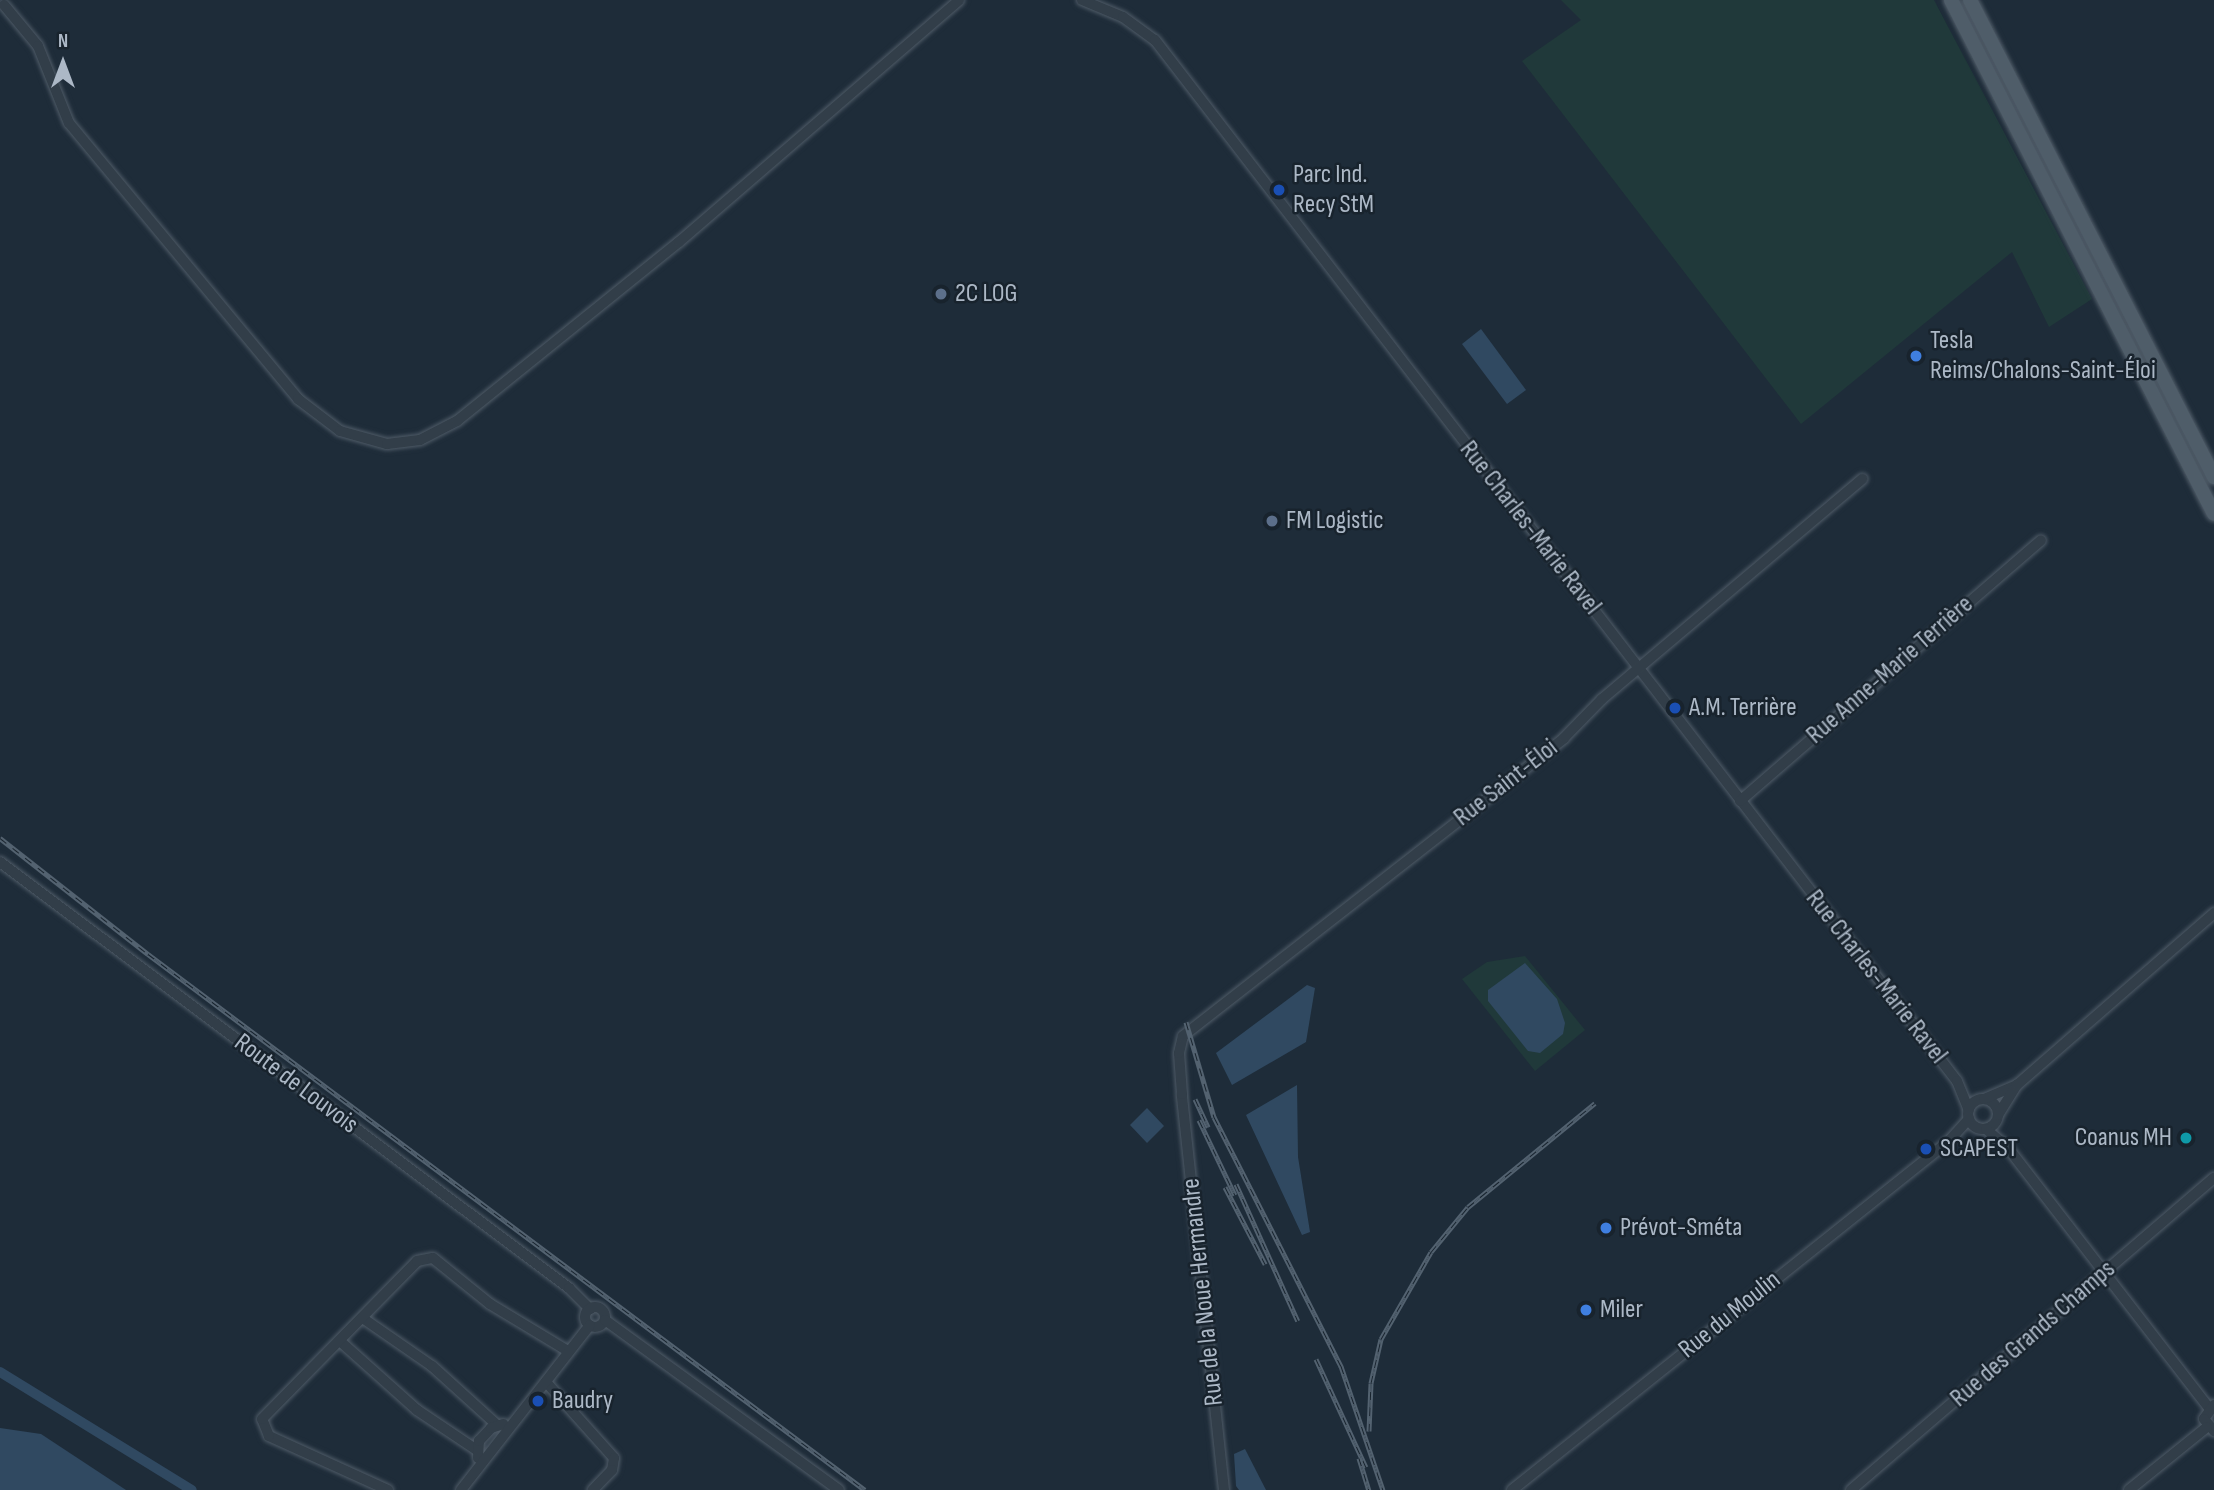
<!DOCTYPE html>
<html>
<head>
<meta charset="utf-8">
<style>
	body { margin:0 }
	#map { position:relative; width:2214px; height:1490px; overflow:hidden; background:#1e2c39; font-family:"Sofia Sans Condensed",sans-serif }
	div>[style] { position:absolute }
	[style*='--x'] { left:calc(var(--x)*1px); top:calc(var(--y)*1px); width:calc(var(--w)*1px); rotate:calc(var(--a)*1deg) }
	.green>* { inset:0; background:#20393a }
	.water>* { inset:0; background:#304961 }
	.canal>* { height:10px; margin:-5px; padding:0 5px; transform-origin:5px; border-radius:5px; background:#304961 }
	.roads { filter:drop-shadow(0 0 2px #4f5b67) drop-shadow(0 0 2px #4f5b67) }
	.minor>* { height:10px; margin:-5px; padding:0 5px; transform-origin:5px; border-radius:5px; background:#323e49 }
	.minor>.ring { margin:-5px; padding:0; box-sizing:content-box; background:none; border:10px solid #323e49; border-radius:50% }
	.major>* { height:14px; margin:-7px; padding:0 7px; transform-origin:7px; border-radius:7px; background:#4f5d69 }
	.rail>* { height:5px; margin-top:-2.5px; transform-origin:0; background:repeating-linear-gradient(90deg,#18232d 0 8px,#536270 0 16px); box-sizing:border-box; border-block:2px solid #536270 }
	.dots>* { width:19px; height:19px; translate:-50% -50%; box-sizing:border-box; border:4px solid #18232d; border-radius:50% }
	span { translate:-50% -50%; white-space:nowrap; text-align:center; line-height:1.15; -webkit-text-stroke:5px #18232d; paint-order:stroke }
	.poi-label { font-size:26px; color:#acb8c6 }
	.left { translate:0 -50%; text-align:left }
	.right { translate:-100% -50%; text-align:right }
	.street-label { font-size:26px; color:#acb8c6 }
	.north { position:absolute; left:28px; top:28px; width:70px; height:70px; -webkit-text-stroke:5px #18232d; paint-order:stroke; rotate:0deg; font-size:19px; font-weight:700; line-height:28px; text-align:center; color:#acb8c6 }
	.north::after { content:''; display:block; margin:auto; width:24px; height:32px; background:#acb8c6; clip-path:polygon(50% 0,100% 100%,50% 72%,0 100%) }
</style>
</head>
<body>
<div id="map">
	<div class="green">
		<i style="clip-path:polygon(1561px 0,1934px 0,2092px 299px,2049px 327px,2012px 252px,1801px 424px,1522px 61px,1581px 20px)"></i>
		<i style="clip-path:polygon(1525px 956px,1585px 1030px,1535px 1071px,1462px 979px,1487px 962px)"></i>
	</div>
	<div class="water">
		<i style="clip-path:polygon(1481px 329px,1526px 390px,1507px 404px,1462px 344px)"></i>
		<i style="clip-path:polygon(1525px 963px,1557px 999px,1565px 1023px,1563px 1034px,1540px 1053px,1528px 1051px,1488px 1001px,1488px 990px)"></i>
		<i style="clip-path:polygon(1307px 985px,1315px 988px,1306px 1042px,1232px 1085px,1216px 1053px)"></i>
		<i style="clip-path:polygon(1297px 1085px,1298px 1157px,1310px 1232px,1302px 1235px,1246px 1115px)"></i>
		<i style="clip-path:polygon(1147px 1108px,1164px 1126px,1147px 1143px,1130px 1125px)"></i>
		<i style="clip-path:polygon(0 1428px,41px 1434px,126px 1490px,0 1490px)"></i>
		<i style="clip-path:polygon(1245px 1449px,1266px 1490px,1239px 1490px,1236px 1486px,1234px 1454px)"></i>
	</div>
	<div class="canal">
		<i style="--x:0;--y:1372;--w:225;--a:31.6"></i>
	</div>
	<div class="roads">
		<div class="minor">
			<i style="--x:1082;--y:0;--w:44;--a:22.5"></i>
			<i style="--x:1123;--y:17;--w:39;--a:36"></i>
			<i style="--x:1155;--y:40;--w:1314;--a:52.39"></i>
			<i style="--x:1957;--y:1081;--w:31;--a:68"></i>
			<i style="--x:4;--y:5;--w:53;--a:50.3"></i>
			<i style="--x:38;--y:46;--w:83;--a:68.1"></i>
			<i style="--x:69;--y:123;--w:359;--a:50.3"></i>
			<i style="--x:298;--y:399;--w:53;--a:37.3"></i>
			<i style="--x:340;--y:431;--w:49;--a:15.5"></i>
			<i style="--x:387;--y:444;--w:33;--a:-7"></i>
			<i style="--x:420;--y:440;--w:42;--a:-27.2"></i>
			<i style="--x:457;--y:421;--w:285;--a:-38.9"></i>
			<i style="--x:679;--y:242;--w:370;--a:-40.8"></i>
			<i style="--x:1740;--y:801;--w:398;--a:-40.9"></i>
			<i style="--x:0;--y:862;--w:711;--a:36.82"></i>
			<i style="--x:569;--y:1288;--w:30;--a:45"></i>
			<i class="ring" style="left:1968px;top:1099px;width:20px;height:20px"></i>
			<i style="--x:1984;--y:1099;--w:33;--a:-23"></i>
			<i style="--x:1998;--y:1115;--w:36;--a:-58"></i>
			<i style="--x:2017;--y:1085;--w:262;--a:-41.1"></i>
			<i style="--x:1986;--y:1129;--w:29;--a:41"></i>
			<i style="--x:2008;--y:1148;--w:329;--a:52.3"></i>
			<i class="ring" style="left:585px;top:1307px;width:10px;height:10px"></i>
			<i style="--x:364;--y:1319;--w:83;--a:34.7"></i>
			<i style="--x:432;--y:1366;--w:88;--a:42.2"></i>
			<i style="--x:605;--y:1320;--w:289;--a:36"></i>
			<i style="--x:341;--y:1342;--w:102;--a:41.8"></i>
			<i style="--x:417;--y:1410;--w:73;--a:33.9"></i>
			<i style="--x:546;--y:1382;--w:102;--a:48.2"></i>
			<i style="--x:614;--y:1458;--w:12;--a:99"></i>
			<i style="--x:612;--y:1470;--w:28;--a:134"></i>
			<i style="--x:2214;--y:1405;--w:17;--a:126"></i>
			<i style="--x:2204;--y:1419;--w:16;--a:50"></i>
			<i style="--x:478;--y:1458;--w:17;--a:-87"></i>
			<i style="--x:479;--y:1441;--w:18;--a:-47"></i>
			<i style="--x:491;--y:1428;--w:13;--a:-18"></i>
			<i style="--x:388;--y:1490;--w:131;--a:-155.6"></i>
			<i style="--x:269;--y:1436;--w:18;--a:-112"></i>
			<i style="--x:262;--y:1419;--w:221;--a:-45.5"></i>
			<i style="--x:417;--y:1261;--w:16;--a:-11"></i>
			<i style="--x:433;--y:1258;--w:73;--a:38.9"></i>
			<i style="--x:490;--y:1304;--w:91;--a:31.1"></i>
			<i style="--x:461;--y:1490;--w:209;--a:-52"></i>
			<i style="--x:1224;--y:1490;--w:398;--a:-96.1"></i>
			<i style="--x:1182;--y:1094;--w:41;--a:-94.2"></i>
			<i style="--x:1179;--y:1053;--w:17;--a:-77"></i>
			<i style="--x:1183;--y:1036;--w:484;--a:-38"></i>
			<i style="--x:1564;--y:738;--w:54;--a:-45.7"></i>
			<i style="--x:1602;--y:699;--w:341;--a:-40.2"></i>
			<i style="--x:1512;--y:1490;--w:559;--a:-38.61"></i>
			<i style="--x:1949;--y:1141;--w:30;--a:-48"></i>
			<i style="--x:1851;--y:1490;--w:479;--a:-40.7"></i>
			<i style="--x:2129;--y:1490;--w:100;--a:-38.9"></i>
		</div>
		<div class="major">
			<i style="--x:1951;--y:0;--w:577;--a:62.9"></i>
			<i style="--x:1970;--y:0;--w:536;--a:62.91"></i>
		</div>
	</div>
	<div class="rail">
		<i style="--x:0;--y:838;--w:188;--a:38.1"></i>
		<i style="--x:148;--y:954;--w:895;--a:36.78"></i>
		<i style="--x:1186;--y:1022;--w:99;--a:73.6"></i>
		<i style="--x:1214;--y:1117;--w:280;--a:63"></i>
		<i style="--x:1341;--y:1366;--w:131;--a:71.3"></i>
		<i style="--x:1195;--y:1099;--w:31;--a:65"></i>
		<i style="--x:1199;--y:1120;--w:83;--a:64.4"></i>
		<i style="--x:1236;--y:1184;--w:150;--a:65.7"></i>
		<i style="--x:1225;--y:1187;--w:87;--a:62.5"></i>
		<i style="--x:1316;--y:1359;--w:119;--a:65.2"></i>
		<i style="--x:1369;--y:1431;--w:48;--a:-87.6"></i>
		<i style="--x:1371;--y:1383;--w:45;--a:-77.2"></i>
		<i style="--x:1381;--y:1339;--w:100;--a:-60.1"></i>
		<i style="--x:1431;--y:1252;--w:58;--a:-50.6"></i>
		<i style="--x:1468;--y:1207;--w:164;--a:-39.3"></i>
		<i style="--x:1359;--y:1458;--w:34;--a:73"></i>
	</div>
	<div class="dots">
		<i style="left:1279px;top:190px;background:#1a4fb4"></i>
		<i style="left:941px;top:294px;background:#5c6f8a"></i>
		<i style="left:1916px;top:356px;background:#3f7fe0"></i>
		<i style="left:1272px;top:521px;background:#5c6f8a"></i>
		<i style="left:1675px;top:708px;background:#1a4fb4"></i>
		<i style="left:2186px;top:1138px;background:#0f9aa8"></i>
		<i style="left:1926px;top:1149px;background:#1a4fb4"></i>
		<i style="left:1606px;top:1228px;background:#3f7fe0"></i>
		<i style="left:1586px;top:1310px;background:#3f7fe0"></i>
		<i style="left:538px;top:1401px;background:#1a4fb4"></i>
	</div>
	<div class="poi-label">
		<span class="left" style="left:1293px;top:190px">Parc Ind.<br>Recy StM</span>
		<span class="left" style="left:955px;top:294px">2C LOG</span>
		<span class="left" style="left:1930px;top:356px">Tesla<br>Reims/Chalons-Saint-Éloi</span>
		<span class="left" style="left:1286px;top:521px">FM Logistic</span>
		<span class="left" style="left:1689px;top:708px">A.M. Terrière</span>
		<span class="right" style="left:2172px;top:1138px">Coanus MH</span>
		<span class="left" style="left:1940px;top:1149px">SCAPEST</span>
		<span class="left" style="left:1620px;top:1228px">Prévot-Sméta</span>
		<span class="left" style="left:1600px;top:1310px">Miler</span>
		<span class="left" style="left:552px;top:1401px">Baudry</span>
	</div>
	<div class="street-label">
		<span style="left:1530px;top:528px;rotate:52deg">Rue Charles-Marie Ravel</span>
		<span style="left:1890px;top:670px;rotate:-41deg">Rue Anne-Marie Terrière</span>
		<span style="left:1506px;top:783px;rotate:-38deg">Rue Saint-Éloi</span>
		<span style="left:1876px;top:977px;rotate:52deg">Rue Charles-Marie Ravel</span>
		<span style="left:296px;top:1084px;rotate:37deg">Route de Louvois</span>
		<span style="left:1203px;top:1292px;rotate:-96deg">Rue de la Noue Hermandre</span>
		<span style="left:1730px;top:1315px;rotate:-39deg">Rue du Moulin</span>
		<span style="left:2033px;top:1334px;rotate:-41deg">Rue des Grands Champs</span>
	</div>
	<div class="north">N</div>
</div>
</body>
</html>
